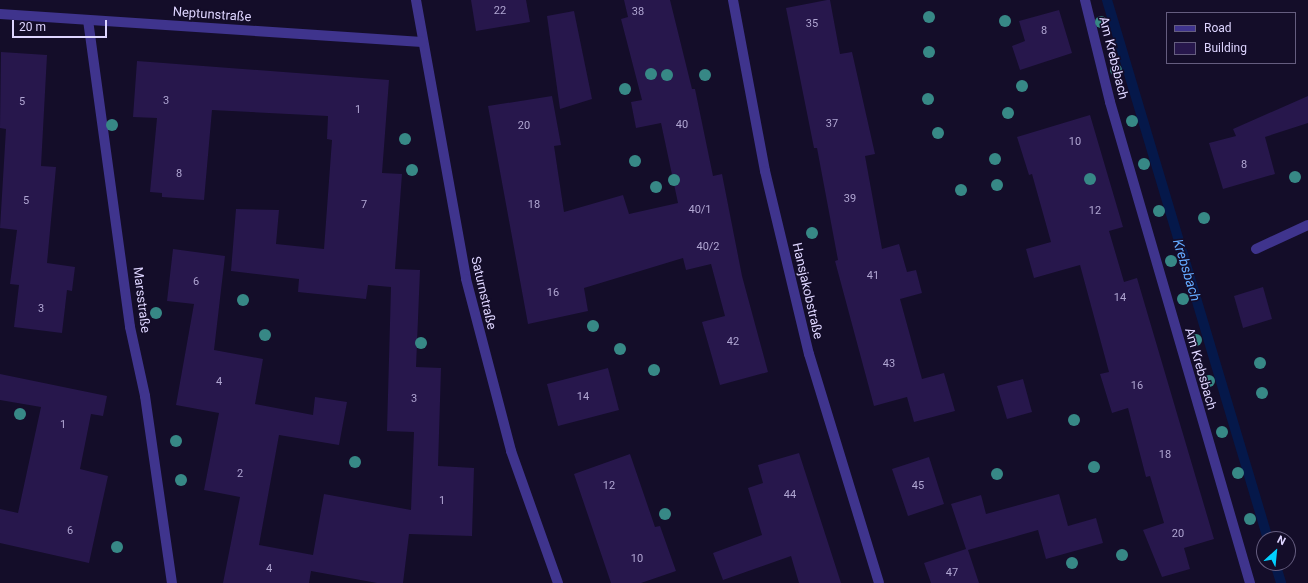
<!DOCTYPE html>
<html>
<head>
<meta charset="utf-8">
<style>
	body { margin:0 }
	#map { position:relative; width:1308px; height:583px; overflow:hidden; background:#140d29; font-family:Roboto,sans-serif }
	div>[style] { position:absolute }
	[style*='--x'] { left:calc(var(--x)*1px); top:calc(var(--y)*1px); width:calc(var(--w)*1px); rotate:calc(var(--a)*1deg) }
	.stream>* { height:10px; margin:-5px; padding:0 5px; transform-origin:5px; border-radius:5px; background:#05184a }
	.building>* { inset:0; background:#27174c }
	.minor>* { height:10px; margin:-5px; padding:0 5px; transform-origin:5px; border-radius:5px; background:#3f348d }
	.trees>* { width:12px; height:12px; margin:-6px; border-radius:50%; background:#378886 }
	span { translate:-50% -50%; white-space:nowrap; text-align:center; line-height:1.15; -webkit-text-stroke:3px #140d29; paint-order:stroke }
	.number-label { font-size:11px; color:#b0a6d2 }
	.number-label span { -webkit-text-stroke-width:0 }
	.street-label { font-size:13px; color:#ded5ff }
	.water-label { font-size:14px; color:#63a9ff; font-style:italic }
	.legend { position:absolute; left:1166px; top:12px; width:130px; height:52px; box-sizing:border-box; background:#140d29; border:1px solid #655d7f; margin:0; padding:5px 7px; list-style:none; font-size:12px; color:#ded5ff }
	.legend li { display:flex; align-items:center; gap:8px; height:20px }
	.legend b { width:20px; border:1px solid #655d7f }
	.north { position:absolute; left:1256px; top:531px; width:40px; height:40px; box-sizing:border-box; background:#140d29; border:1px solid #655d7f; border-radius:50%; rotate:27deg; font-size:11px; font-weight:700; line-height:16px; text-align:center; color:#ded5ff }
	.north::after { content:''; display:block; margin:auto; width:14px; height:18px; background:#01d0ff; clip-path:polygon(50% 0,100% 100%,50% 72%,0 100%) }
	.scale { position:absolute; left:12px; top:20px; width:95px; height:18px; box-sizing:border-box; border:2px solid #ded5ff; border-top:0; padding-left:5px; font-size:12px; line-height:14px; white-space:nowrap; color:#ded5ff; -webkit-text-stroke:3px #140d29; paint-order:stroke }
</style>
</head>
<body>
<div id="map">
	<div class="stream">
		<i style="--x:1107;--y:0;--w:563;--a:73.37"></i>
		<i style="--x:1275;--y:563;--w:21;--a:73"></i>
	</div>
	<div class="building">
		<i style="clip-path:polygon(471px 0,526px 0,530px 22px,476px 31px)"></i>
		<i style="clip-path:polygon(624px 0,670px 0,692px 89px,695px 89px,713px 176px,722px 174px,742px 276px,768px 372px,720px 385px,702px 322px,725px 316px,711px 264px,686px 270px,683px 258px,584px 288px,588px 311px,528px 324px,488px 106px,552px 96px,561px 145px,554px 146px,564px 212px,623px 195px,629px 214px,678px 203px,661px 123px,636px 128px,631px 102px,642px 100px,621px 19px,628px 17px)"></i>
		<i style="clip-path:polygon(827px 0,830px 0,840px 54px,852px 52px,875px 154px,865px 156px,882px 249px,899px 244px,907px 272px,916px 270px,922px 293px,900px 299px,922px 379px,944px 373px,955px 411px,914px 422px,907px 397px,874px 406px,835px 261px,838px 260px,817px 148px,814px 148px,786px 8px)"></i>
		<i style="clip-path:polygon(1059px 10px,1072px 53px,1020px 70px,1012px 46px,1025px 41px,1019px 21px)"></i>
		<i style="clip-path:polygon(574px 11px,592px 99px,560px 109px,547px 16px)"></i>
		<i style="clip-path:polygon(1px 52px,47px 55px,41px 166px,56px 167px,47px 263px,75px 267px,72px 291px,67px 290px,62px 333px,14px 327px,19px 285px,10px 284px,17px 230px,0 228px,6px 129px,0 128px)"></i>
		<i style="clip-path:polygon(137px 61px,389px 80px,382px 173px,402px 174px,395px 269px,420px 270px,416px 367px,441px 368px,438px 466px,474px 468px,472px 536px,409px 534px,403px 583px,377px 583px,311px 571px,309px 583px,223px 583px,240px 497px,204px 490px,219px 413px,176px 405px,194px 304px,167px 301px,173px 249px,225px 256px,214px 350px,263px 359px,255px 404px,313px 415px,315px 397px,347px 402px,339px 445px,279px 435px,259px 545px,313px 555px,324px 494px,411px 510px,414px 432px,387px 431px,391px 287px,368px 285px,366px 299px,298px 292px,299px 279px,231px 271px,236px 209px,279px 210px,276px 244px,324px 249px,332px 140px,327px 139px,328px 116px,212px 110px,204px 200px,162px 197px,162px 193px,150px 192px,157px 118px,133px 117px)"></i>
		<i style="clip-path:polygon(1308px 96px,1308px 123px,1265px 137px,1275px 174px,1223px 189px,1209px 143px,1236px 136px,1233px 129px)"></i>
		<i style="clip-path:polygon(1090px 115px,1123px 227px,1109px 231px,1124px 282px,1137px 278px,1214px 539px,1184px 548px,1190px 569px,1162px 577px,1143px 530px,1164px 523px,1150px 476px,1146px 477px,1128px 408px,1112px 413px,1100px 374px,1109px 372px,1080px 265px,1034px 278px,1026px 249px,1051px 242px,1032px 174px,1029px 175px,1017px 137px)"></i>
		<i style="clip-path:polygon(1263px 287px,1272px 319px,1243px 328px,1234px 296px)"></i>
		<i style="clip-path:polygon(608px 368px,619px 410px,558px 426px,547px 384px)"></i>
		<i style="clip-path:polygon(0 374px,107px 396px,103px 416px,91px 414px,80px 469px,108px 476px,89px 563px,0 543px,0 509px,18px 513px,41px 407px,0 400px)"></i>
		<i style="clip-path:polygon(1023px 379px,1032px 412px,1007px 419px,997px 386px)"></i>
		<i style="clip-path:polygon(799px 453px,841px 583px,799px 583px,791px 556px,723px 580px,713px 553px,762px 535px,748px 488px,763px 483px,758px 465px)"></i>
		<i style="clip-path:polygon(630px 454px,655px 527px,660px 526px,676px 571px,641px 583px,611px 583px,574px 474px)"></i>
		<i style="clip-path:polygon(929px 457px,944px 504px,908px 516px,892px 469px)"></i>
		<i style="clip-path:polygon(1059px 494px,1068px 526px,1096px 518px,1103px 543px,1046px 559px,1038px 530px,968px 550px,979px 583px,931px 583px,924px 563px,966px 549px,951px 504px,981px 495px,986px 514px)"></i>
	</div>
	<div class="minor">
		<i style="--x:416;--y:0;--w:283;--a:79.8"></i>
		<i style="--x:466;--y:279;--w:178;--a:75.3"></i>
		<i style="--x:511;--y:451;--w:140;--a:70.4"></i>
		<i style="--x:733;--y:0;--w:174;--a:79.4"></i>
		<i style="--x:765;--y:171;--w:188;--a:76.5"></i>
		<i style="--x:809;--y:354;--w:239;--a:73"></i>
		<i style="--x:1085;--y:0;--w:105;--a:76.2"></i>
		<i style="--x:1110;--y:102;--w:501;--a:73.77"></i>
		<i style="--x:0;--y:14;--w:423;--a:3.8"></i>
		<i style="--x:88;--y:20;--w:310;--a:82.2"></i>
		<i style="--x:130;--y:327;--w:71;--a:77.7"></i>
		<i style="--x:145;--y:396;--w:189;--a:81.8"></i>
		<i style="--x:1256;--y:249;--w:57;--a:-24.8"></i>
	</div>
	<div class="trees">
		<i style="left:929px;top:17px"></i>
		<i style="left:1005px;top:21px"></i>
		<i style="left:1101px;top:22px"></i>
		<i style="left:929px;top:52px"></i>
		<i style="left:1116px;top:70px"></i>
		<i style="left:651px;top:74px"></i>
		<i style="left:667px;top:75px"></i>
		<i style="left:705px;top:75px"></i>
		<i style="left:1022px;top:86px"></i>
		<i style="left:625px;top:89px"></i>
		<i style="left:928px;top:99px"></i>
		<i style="left:1008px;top:113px"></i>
		<i style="left:1132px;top:121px"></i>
		<i style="left:112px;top:125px"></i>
		<i style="left:938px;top:133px"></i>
		<i style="left:405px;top:139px"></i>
		<i style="left:995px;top:159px"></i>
		<i style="left:635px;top:161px"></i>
		<i style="left:1144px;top:164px"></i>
		<i style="left:412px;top:170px"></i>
		<i style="left:1295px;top:177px"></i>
		<i style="left:1090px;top:179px"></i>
		<i style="left:674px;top:180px"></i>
		<i style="left:997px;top:185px"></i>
		<i style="left:656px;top:187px"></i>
		<i style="left:961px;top:190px"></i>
		<i style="left:1159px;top:211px"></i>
		<i style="left:1204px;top:218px"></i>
		<i style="left:812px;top:233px"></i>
		<i style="left:1171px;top:261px"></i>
		<i style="left:1183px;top:299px"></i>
		<i style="left:243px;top:300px"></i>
		<i style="left:156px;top:313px"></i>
		<i style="left:593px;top:326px"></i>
		<i style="left:265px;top:335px"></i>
		<i style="left:1196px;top:340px"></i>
		<i style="left:421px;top:343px"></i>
		<i style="left:620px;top:349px"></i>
		<i style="left:1260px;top:363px"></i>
		<i style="left:654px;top:370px"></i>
		<i style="left:1209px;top:381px"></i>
		<i style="left:1262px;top:393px"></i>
		<i style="left:20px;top:414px"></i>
		<i style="left:1074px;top:420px"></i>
		<i style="left:1222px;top:432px"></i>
		<i style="left:176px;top:441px"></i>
		<i style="left:355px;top:462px"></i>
		<i style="left:1094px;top:467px"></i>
		<i style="left:1238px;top:473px"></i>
		<i style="left:997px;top:474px"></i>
		<i style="left:181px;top:480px"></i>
		<i style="left:665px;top:514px"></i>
		<i style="left:1250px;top:519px"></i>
		<i style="left:117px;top:547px"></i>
		<i style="left:1122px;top:555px"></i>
		<i style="left:1072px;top:563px"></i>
	</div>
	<div class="number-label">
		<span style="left:500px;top:11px">22</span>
		<span style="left:638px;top:12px">38</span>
		<span style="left:812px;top:24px">35</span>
		<span style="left:1044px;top:31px">8</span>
		<span style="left:166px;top:101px">3</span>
		<span style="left:22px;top:102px">5</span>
		<span style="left:358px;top:110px">1</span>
		<span style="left:832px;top:124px">37</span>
		<span style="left:682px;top:125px">40</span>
		<span style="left:524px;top:126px">20</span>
		<span style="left:1075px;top:142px">10</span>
		<span style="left:1244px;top:165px">8</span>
		<span style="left:179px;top:174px">8</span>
		<span style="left:850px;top:199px">39</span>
		<span style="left:26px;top:201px">5</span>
		<span style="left:364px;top:205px">7</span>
		<span style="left:534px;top:205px">18</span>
		<span style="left:700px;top:210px">40/1</span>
		<span style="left:1095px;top:211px">12</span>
		<span style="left:708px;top:247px">40/2</span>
		<span style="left:873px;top:276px">41</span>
		<span style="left:196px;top:282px">6</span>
		<span style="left:553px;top:293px">16</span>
		<span style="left:1120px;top:298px">14</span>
		<span style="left:41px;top:309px">3</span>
		<span style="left:733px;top:342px">42</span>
		<span style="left:889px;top:364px">43</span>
		<span style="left:219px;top:382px">4</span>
		<span style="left:1137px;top:386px">16</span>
		<span style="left:583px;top:397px">14</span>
		<span style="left:414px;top:399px">3</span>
		<span style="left:63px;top:425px">1</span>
		<span style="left:1165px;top:455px">18</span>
		<span style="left:240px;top:474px">2</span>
		<span style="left:609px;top:486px">12</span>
		<span style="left:918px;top:486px">45</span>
		<span style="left:790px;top:495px">44</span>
		<span style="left:442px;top:501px">1</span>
		<span style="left:70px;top:531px">6</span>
		<span style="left:1178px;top:534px">20</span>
		<span style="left:637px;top:559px">10</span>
		<span style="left:269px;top:569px">4</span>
		<span style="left:952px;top:573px">47</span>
	</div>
	<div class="street-label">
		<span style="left:212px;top:15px;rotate:4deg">Neptunstraße</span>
		<span style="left:1113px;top:58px;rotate:76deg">Am Krebsbach</span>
		<span style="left:807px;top:291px;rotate:77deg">Hansjakobstraße</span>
		<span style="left:483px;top:293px;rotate:77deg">Saturnstraße</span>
		<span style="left:141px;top:300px;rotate:83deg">Marsstraße</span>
		<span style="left:1200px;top:369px;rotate:74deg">Am Krebsbach</span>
	</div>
	<div class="water-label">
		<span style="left:1187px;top:270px;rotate:73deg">Krebsbach</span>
	</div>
	<ul class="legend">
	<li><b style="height:5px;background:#3f348d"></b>Road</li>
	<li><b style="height:11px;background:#27174c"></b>Building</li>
	</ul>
	<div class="north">N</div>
	<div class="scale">20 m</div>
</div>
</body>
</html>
